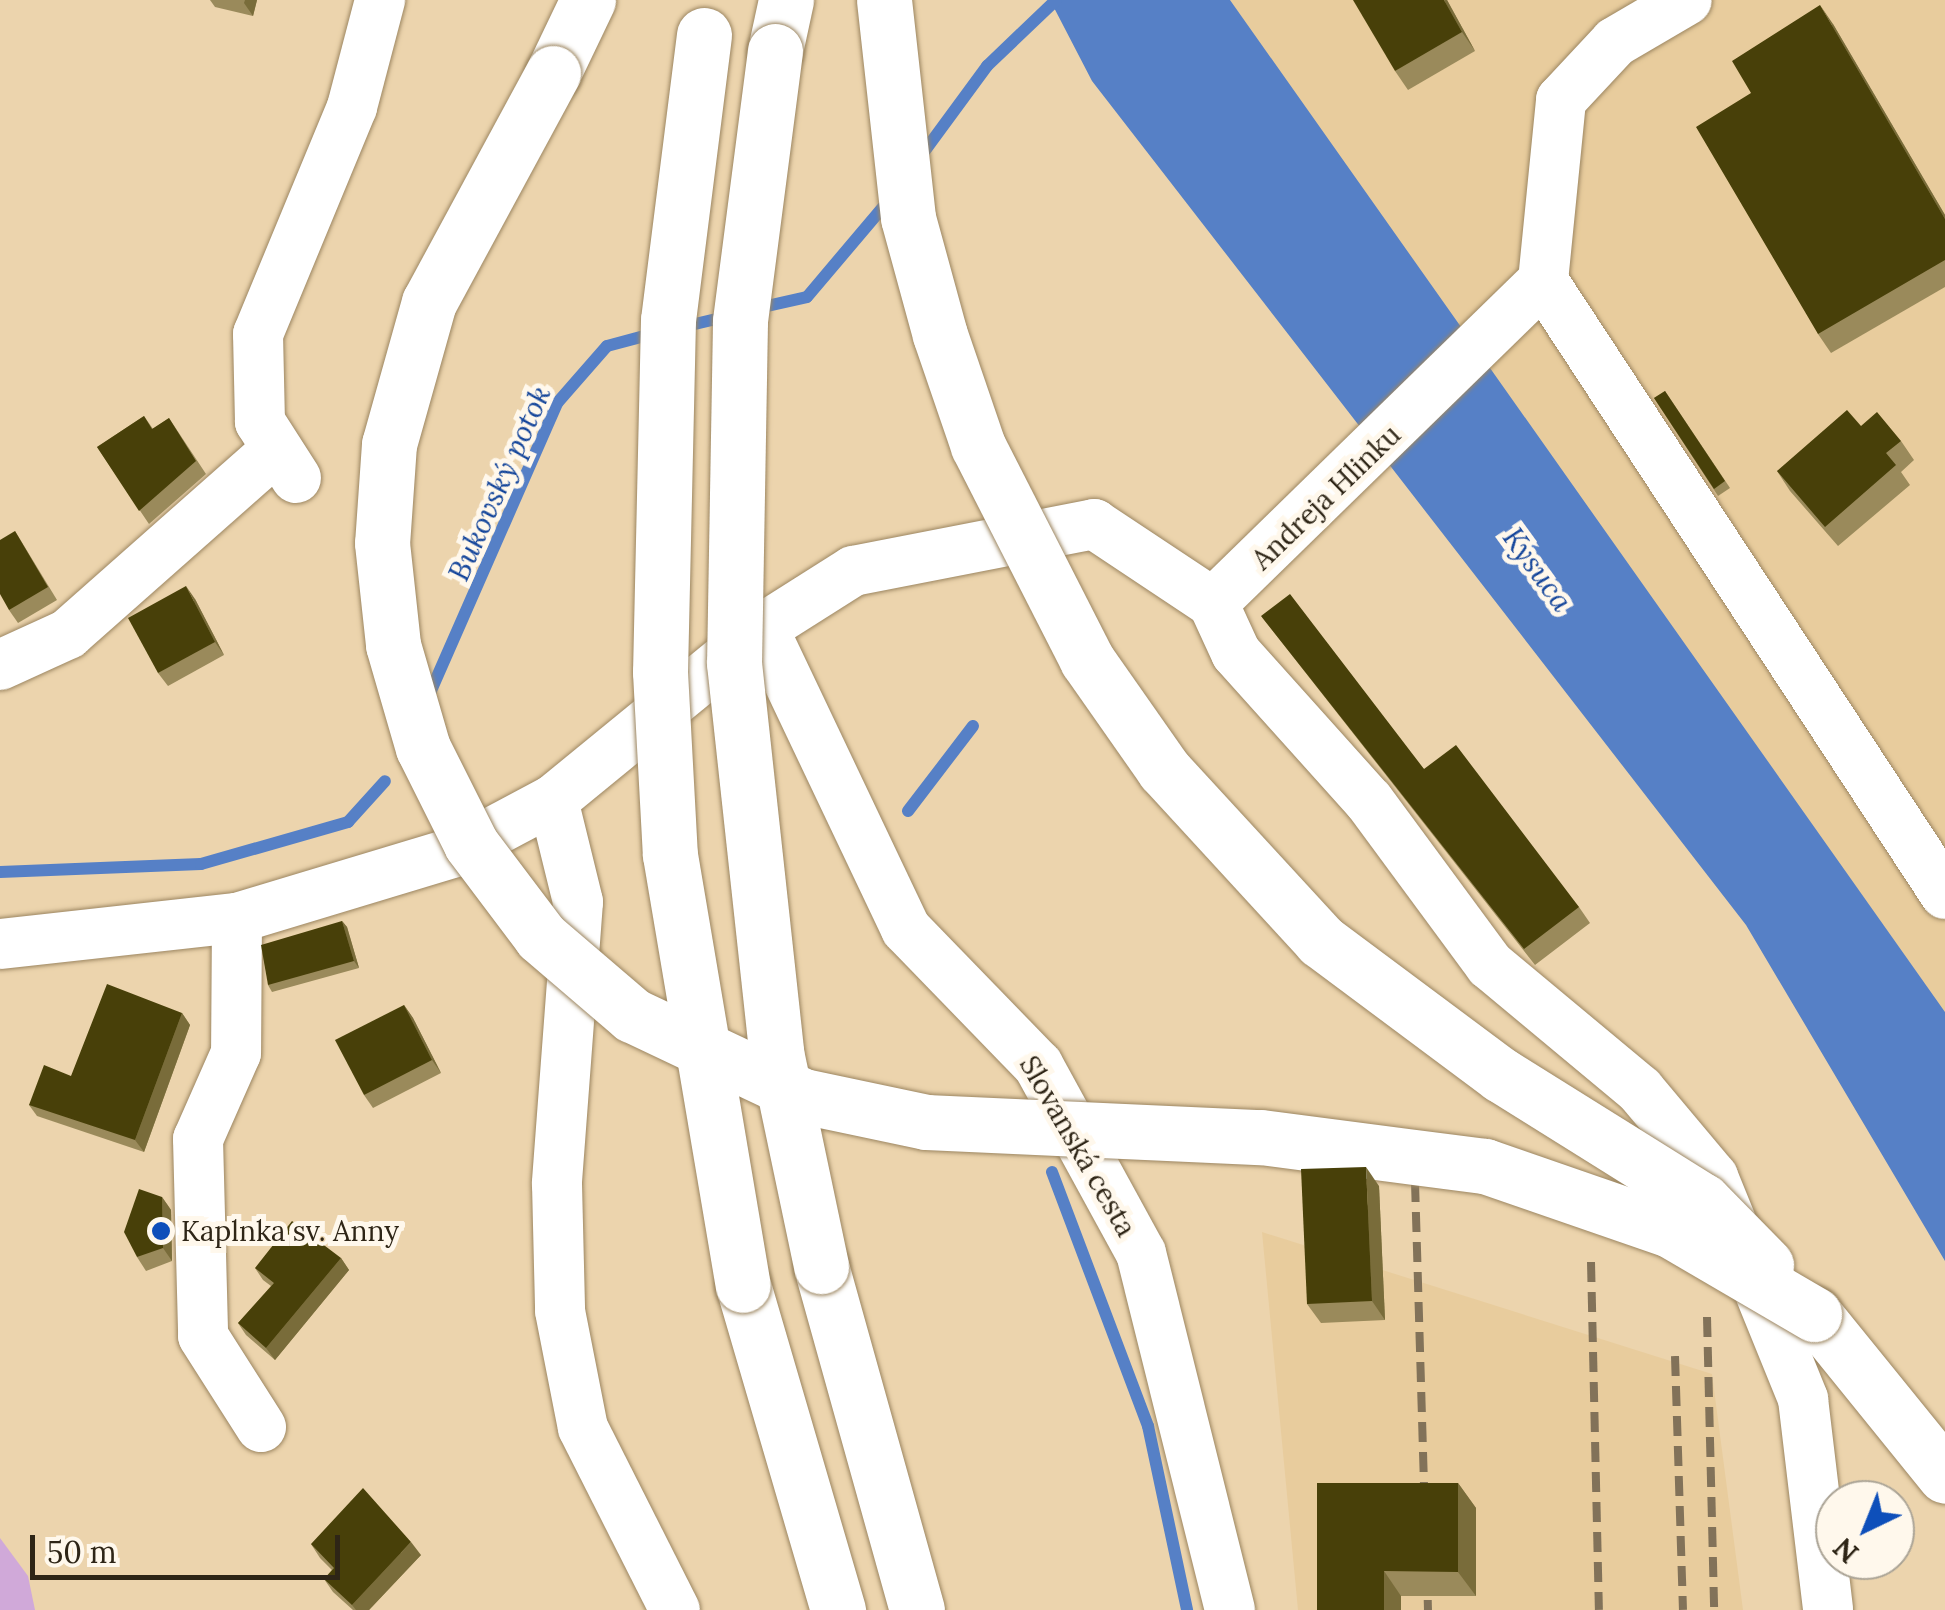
<!DOCTYPE html>
<html>
<head>
<meta charset="utf-8">
<style>
	body { margin:0 }
	#map { position:relative; width:1945px; height:1610px; overflow:hidden; background:#ecd4ad; font-family:Lora,serif }
	div>[style] { position:absolute }
	[style*='--x'] { left:calc(var(--x)*1px); top:calc(var(--y)*1px); width:calc(var(--w)*1px); rotate:calc(var(--a)*1deg) }
	.built>* { inset:0; background:#e8cc9d }
	.green>* { inset:0; background:#d0a9d9 }
	.water>* { inset:0; background:#5680c6 }
	.stream>* { height:12px; margin:-6px; padding:0 6px; transform-origin:6px; border-radius:6px; background:#5680c6 }
	.roads { filter:drop-shadow(0 0 2px #9c8661) drop-shadow(0 0 2px #9c8661) }
	.street>* { height:50px; margin:-25px; padding:0 25px; transform-origin:25px; border-radius:25px; background:#fff }
	.primary>* { height:55px; margin:-27.5px; padding:0 27.5px; transform-origin:27.5px; border-radius:27.5px; background:#fff }
	.highway>* { height:55px; margin:-27.5px; padding:0 27.5px; transform-origin:27.5px; border-radius:27.5px; background:#fff }
	.rail>* { height:8px; margin-top:-4px; transform-origin:0; background:repeating-linear-gradient(90deg,#827259 0 20px,transparent 0 30px) }
	.bridges { filter:drop-shadow(0 0 2px #9c8661) drop-shadow(0 0 2px #9c8661) }
	.primary-bridge>* { height:55px; margin:-27.5px; padding:0 27.5px; transform-origin:27.5px; border-radius:27.5px; background:#fff }
	.highway-bridge>* { height:55px; margin:-27.5px; padding:0 27.5px; transform-origin:27.5px; border-radius:27.5px; background:#fff }
	.wall>* { inset:0; background:#9a8a5b }
	.shaded-wall>* { inset:0; background:#796c3a }
	.building>* { inset:0; background:#484009 }
	.dots>* { width:28px; height:28px; translate:-50% -50%; box-sizing:border-box; border:5px solid #fff8ec; border-radius:50% }
	span { translate:-50% -50%; white-space:nowrap; text-align:center; line-height:1.15; -webkit-text-stroke:10px #fff8ec; paint-order:stroke }
	.street-label { font-size:28px; color:#2e2516 }
	.poi-label { font-size:28px; color:#2e2516 }
	.left { translate:0 -50%; text-align:left }
	.water-label { font-size:30px; color:#15469b; font-style:italic }
	.north { position:absolute; left:1815px; top:1480px; width:100px; height:100px; box-sizing:border-box; background:#fff8ec; border:2px solid #aba496; border-radius:50%; rotate:223deg; font-size:28px; font-weight:700; line-height:40px; text-align:center; color:#2e2516 }
	.north::after { content:''; display:block; margin:auto; width:35px; height:45px; background:#0e4fba; clip-path:polygon(50% 0,100% 100%,50% 72%,0 100%) }
	.scale { position:absolute; left:30px; top:1535px; width:310px; height:45px; box-sizing:border-box; border:5px solid #2e2516; border-top:0; padding-left:12px; font-size:30px; line-height:35px; white-space:nowrap; color:#2e2516; -webkit-text-stroke:8px #fff8ec; paint-order:stroke }
</style>
</head>
<body>
<div id="map">
	<div class="built">
		<i style="clip-path:polygon(1230px 0,1945px 0,1945px 1012px,1369px 202px)"></i>
		<i style="clip-path:polygon(1262px 1232px,1712px 1374px,1743px 1610px,1298px 1610px)"></i>
	</div>
	<div class="green">
		<i style="clip-path:polygon(0 1538px,28px 1576px,35px 1610px,0 1610px)"></i>
	</div>
	<div class="water">
		<i style="clip-path:polygon(1050px 0,1230px 0,1945px 1012px,1945px 1261px,1746px 925px,1092px 81px)"></i>
	</div>
	<div class="stream">
		<i style="--x:918;--y:160;--w:117;--a:-53.7"></i>
		<i style="--x:987;--y:66;--w:95;--a:-43.7"></i>
		<i style="--x:754;--y:309;--w:54;--a:-12.8"></i>
		<i style="--x:807;--y:297;--w:126;--a:-49.8"></i>
		<i style="--x:682;--y:327;--w:44;--a:-13.1"></i>
		<i style="--x:426;--y:702;--w:328;--a:-66.3"></i>
		<i style="--x:558;--y:402;--w:74;--a:-48.8"></i>
		<i style="--x:607;--y:346;--w:47;--a:-14.9"></i>
		<i style="--x:908;--y:811;--w:107;--a:-52.6"></i>
		<i style="--x:0;--y:872;--w:201;--a:-2.3"></i>
		<i style="--x:201;--y:864;--w:153;--a:-15.9"></i>
		<i style="--x:348;--y:822;--w:55;--a:-47.9"></i>
		<i style="--x:1052;--y:1172;--w:272;--a:69.3"></i>
		<i style="--x:1148;--y:1426;--w:188;--a:78"></i>
	</div>
	<div class="roads">
		<div class="street">
			<i style="--x:1543;--y:281;--w:733;--a:56.74"></i>
			<i style="--x:296;--y:478;--w:67;--a:-122.7"></i>
			<i style="--x:260;--y:422;--w:88;--a:-91.3"></i>
			<i style="--x:258;--y:334;--w:246;--a:-67.5"></i>
			<i style="--x:352;--y:107;--w:111;--a:-75.3"></i>
			<i style="--x:1213;--y:603;--w:461;--a:-44.3"></i>
			<i style="--x:1543;--y:281;--w:182;--a:-84.3"></i>
			<i style="--x:1561;--y:100;--w:79;--a:-47"></i>
			<i style="--x:1615;--y:42;--w:83;--a:-30.3"></i>
			<i style="--x:763;--y:628;--w:333;--a:64.6"></i>
			<i style="--x:906;--y:929;--w:190;--a:45.9"></i>
			<i style="--x:1038;--y:1065;--w:214;--a:61.3"></i>
			<i style="--x:1141;--y:1253;--w:368;--a:76"></i>
			<i style="--x:0;--y:665;--w:75;--a:-24.5"></i>
			<i style="--x:68;--y:634;--w:275;--a:-41.5"></i>
			<i style="--x:553;--y:800;--w:105;--a:76.2"></i>
			<i style="--x:578;--y:902;--w:283;--a:94.3"></i>
			<i style="--x:557;--y:1184;--w:127;--a:88.6"></i>
			<i style="--x:560;--y:1311;--w:119;--a:78.9"></i>
			<i style="--x:583;--y:1428;--w:204;--a:63.2"></i>
			<i style="--x:237;--y:918;--w:135;--a:90.4"></i>
			<i style="--x:236;--y:1053;--w:94;--a:113.8"></i>
			<i style="--x:198;--y:1139;--w:197;--a:88.5"></i>
			<i style="--x:203;--y:1336;--w:108;--a:57.5"></i>
			<i style="--x:0;--y:944;--w:238;--a:-6.3"></i>
			<i style="--x:237;--y:918;--w:228;--a:-16.8"></i>
			<i style="--x:455;--y:852;--w:111;--a:-28"></i>
			<i style="--x:553;--y:800;--w:271;--a:-39.3"></i>
			<i style="--x:763;--y:628;--w:107;--a:-32.3"></i>
			<i style="--x:853;--y:571;--w:246;--a:-11"></i>
			<i style="--x:1094;--y:524;--w:143;--a:33.6"></i>
			<i style="--x:1213;--y:603;--w:55;--a:65.3"></i>
			<i style="--x:1236;--y:653;--w:199;--a:48.1"></i>
			<i style="--x:1369;--y:801;--w:204;--a:53.6"></i>
			<i style="--x:1490;--y:965;--w:195;--a:39.8"></i>
			<i style="--x:1640;--y:1090;--w:114;--a:50"></i>
			<i style="--x:1713;--y:1177;--w:240;--a:67.9"></i>
			<i style="--x:1803;--y:1399;--w:212;--a:83.2"></i>
		</div>
		<div class="primary">
			<i style="--x:775;--y:51;--w:52;--a:-77.8"></i>
			<i style="--x:553;--y:73;--w:81;--a:-64.4"></i>
			<i style="--x:1814;--y:1314;--w:208;--a:51"></i>
		</div>
		<div class="highway">
			<i style="--x:821;--y:1266;--w:357;--a:74.4"></i>
			<i style="--x:743;--y:1285;--w:339;--a:73.7"></i>
		</div>
	</div>
	<div class="rail">
		<i style="--x:1415;--y:1182;--w:328;--a:88.3"></i>
		<i style="--x:1591;--y:1262;--w:348;--a:88.7"></i>
		<i style="--x:1707;--y:1317;--w:293;--a:88.6"></i>
		<i style="--x:1675;--y:1356;--w:254;--a:88.2"></i>
		<i style="--x:1427;--y:1570;--w:40;--a:88.6"></i>
	</div>
	<div class="bridges">
		<div class="primary-bridge">
			<i style="--x:884;--y:0;--w:219;--a:83.7"></i>
			<i style="--x:908;--y:218;--w:121;--a:74.7"></i>
			<i style="--x:940;--y:335;--w:117;--a:71.1"></i>
			<i style="--x:978;--y:446;--w:240;--a:63"></i>
			<i style="--x:1087;--y:660;--w:134;--a:55"></i>
			<i style="--x:1164;--y:770;--w:232;--a:47.4"></i>
			<i style="--x:1321;--y:941;--w:224;--a:36.7"></i>
			<i style="--x:1501;--y:1075;--w:238;--a:32"></i>
			<i style="--x:1703;--y:1201;--w:90;--a:45.5"></i>
			<i style="--x:553;--y:73;--w:260;--a:118.4"></i>
			<i style="--x:429;--y:302;--w:148;--a:105.7"></i>
			<i style="--x:389;--y:444;--w:99;--a:94"></i>
			<i style="--x:382;--y:543;--w:103;--a:83.8"></i>
			<i style="--x:393;--y:645;--w:107;--a:73.8"></i>
			<i style="--x:423;--y:748;--w:107;--a:63.4"></i>
			<i style="--x:471;--y:844;--w:116;--a:53"></i>
			<i style="--x:541;--y:937;--w:120;--a:40.6"></i>
			<i style="--x:632;--y:1015;--w:189;--a:25.3"></i>
			<i style="--x:803;--y:1096;--w:126;--a:11.9"></i>
			<i style="--x:926;--y:1122;--w:335;--a:2.6"></i>
			<i style="--x:1261;--y:1137;--w:226;--a:7.4"></i>
			<i style="--x:1485;--y:1166;--w:196;--a:19.1"></i>
			<i style="--x:1670;--y:1230;--w:167;--a:30.3"></i>
		</div>
		<div class="highway-bridge">
			<i style="--x:704;--y:35;--w:287;--a:97.2"></i>
			<i style="--x:668;--y:320;--w:352;--a:91.3"></i>
			<i style="--x:660;--y:672;--w:183;--a:86.9"></i>
			<i style="--x:670;--y:855;--w:436;--a:80.4"></i>
			<i style="--x:775;--y:51;--w:273;--a:97.4"></i>
			<i style="--x:740;--y:322;--w:341;--a:91"></i>
			<i style="--x:734;--y:663;--w:391;--a:83.8"></i>
			<i style="--x:776;--y:1052;--w:219;--a:78.1"></i>
		</div>
	</div>
	<div class="wall">
		<i style="clip-path:polygon(210px 0,257px 0,253px 16px,215px 7px)"></i>
		<i style="clip-path:polygon(1447px 0,1475px 51px,1408px 90px,1395px 71px)"></i>
		<i style="clip-path:polygon(1833px 24px,1945px 215px,1945px 287px,1831px 353px,1818px 334px,1751px 93px)"></i>
		<i style="clip-path:polygon(1665px 391px,1730px 488px,1718px 496px,1654px 398px)"></i>
		<i style="clip-path:polygon(144px 416px,153px 429px,169px 418px,206px 474px,149px 524px,97px 447px)"></i>
		<i style="clip-path:polygon(1861px 426px,1901px 441px,1914px 460px,1901px 472px,1910px 485px,1838px 546px,1790px 491px,1777px 471px)"></i>
		<i style="clip-path:polygon(15px 531px,57px 600px,18px 623px,9px 610px)"></i>
		<i style="clip-path:polygon(195px 599px,224px 655px,168px 686px,158px 673px)"></i>
		<i style="clip-path:polygon(1261px 616px,1424px 769px,1579px 907px,1590px 923px,1535px 965px)"></i>
		<i style="clip-path:polygon(342px 921px,347px 927px,359px 968px,272px 992px,268px 985px)"></i>
		<i style="clip-path:polygon(404px 1005px,413px 1018px,441px 1073px,373px 1108px,364px 1095px)"></i>
		<i style="clip-path:polygon(182px 1013px,190px 1025px,144px 1152px,37px 1116px,29px 1105px,71px 1076px)"></i>
		<i style="clip-path:polygon(1379px 1186px,1385px 1320px,1321px 1323px,1307px 1304px)"></i>
		<i style="clip-path:polygon(162px 1197px,171px 1210px,172px 1261px,146px 1271px,137px 1257px)"></i>
		<i style="clip-path:polygon(341px 1258px,349px 1270px,275px 1360px,246px 1335px,238px 1323px,271px 1286px,263px 1280px,255px 1268px)"></i>
		<i style="clip-path:polygon(1458px 1483px,1476px 1508px,1476px 1596px,1401px 1596px,1401px 1610px,1317px 1610px)"></i>
		<i style="clip-path:polygon(311px 1544px,421px 1555px,369px 1610px,353px 1610px,333px 1592px,324px 1579px,332px 1570px,320px 1558px)"></i>
	</div>
	<div class="shaded-wall">
		<i style="clip-path:polygon(245px 0,257px 0,253px 16px,244px 3px)"></i>
		<i style="clip-path:polygon(1444px 0,1447px 0,1475px 51px,1462px 32px)"></i>
		<i style="clip-path:polygon(1820px 5px,1833px 24px,1945px 215px,1945px 219px)"></i>
		<i style="clip-path:polygon(186px 586px,195px 599px,224px 655px,215px 642px)"></i>
		<i style="clip-path:polygon(342px 921px,347px 927px,359px 968px,354px 961px)"></i>
		<i style="clip-path:polygon(404px 1005px,413px 1018px,441px 1073px,432px 1060px)"></i>
		<i style="clip-path:polygon(182px 1013px,190px 1025px,144px 1152px,135px 1140px)"></i>
		<i style="clip-path:polygon(1366px 1167px,1379px 1186px,1385px 1320px,1372px 1301px)"></i>
		<i style="clip-path:polygon(162px 1197px,171px 1210px,172px 1261px,163px 1248px)"></i>
		<i style="clip-path:polygon(341px 1258px,349px 1270px,275px 1360px,266px 1348px)"></i>
		<i style="clip-path:polygon(1458px 1483px,1476px 1508px,1476px 1596px,1458px 1572px)"></i>
		<i style="clip-path:polygon(411px 1542px,421px 1555px,369px 1610px,356px 1610px,352px 1605px)"></i>
		<i style="clip-path:polygon(1384px 1571px,1401px 1596px,1401px 1610px,1384px 1610px)"></i>
	</div>
	<div class="building">
		<i style="clip-path:polygon(1353px 0,1444px 0,1462px 32px,1395px 71px)"></i>
		<i style="clip-path:polygon(1820px 5px,1945px 219px,1945px 260px,1818px 334px,1696px 127px,1751px 93px,1732px 61px)"></i>
		<i style="clip-path:polygon(1665px 391px,1725px 481px,1714px 489px,1654px 398px)"></i>
		<i style="clip-path:polygon(1847px 410px,1861px 426px,1877px 412px,1901px 441px,1886px 453px,1896px 465px,1825px 527px,1777px 471px)"></i>
		<i style="clip-path:polygon(144px 416px,152px 429px,169px 418px,196px 461px,139px 511px,97px 447px)"></i>
		<i style="clip-path:polygon(15px 531px,48px 587px,9px 610px,0 594px,0 540px)"></i>
		<i style="clip-path:polygon(186px 586px,215px 642px,158px 673px,128px 618px)"></i>
		<i style="clip-path:polygon(1290px 594px,1424px 769px,1456px 745px,1579px 907px,1524px 949px,1261px 616px)"></i>
		<i style="clip-path:polygon(342px 921px,354px 961px,268px 985px,261px 945px)"></i>
		<i style="clip-path:polygon(107px 984px,182px 1013px,135px 1140px,29px 1105px,44px 1065px,71px 1076px)"></i>
		<i style="clip-path:polygon(404px 1005px,432px 1060px,364px 1095px,335px 1040px)"></i>
		<i style="clip-path:polygon(1366px 1167px,1372px 1301px,1307px 1304px,1301px 1169px)"></i>
		<i style="clip-path:polygon(139px 1189px,162px 1197px,163px 1248px,137px 1257px,124px 1232px)"></i>
		<i style="clip-path:polygon(292px 1221px,341px 1258px,266px 1348px,238px 1323px,274px 1283px,255px 1268px)"></i>
		<i style="clip-path:polygon(1317px 1483px,1458px 1483px,1458px 1572px,1384px 1571px,1384px 1610px,1317px 1610px)"></i>
		<i style="clip-path:polygon(363px 1488px,411px 1542px,352px 1605px,324px 1579px,334px 1568px,311px 1544px)"></i>
	</div>
	<div class="dots">
		<i style="left:161px;top:1231px;background:#0e4fba"></i>
	</div>
	<div class="street-label">
		<span style="left:1326px;top:497px;rotate:-44deg">Andreja Hlinku</span>
		<span style="left:1078px;top:1146px;rotate:60deg">Slovanská cesta</span>
	</div>
	<div class="poi-label">
		<span class="left" style="left:181px;top:1231px">Kaplnka sv. Anny</span>
	</div>
	<div class="water-label">
		<span style="left:499px;top:483px;rotate:-66deg">Bukovský potok</span>
		<span style="left:1538px;top:569px;rotate:54deg">Kysuca</span>
	</div>
	<div class="north">N</div>
	<div class="scale">50 m</div>
</div>
</body>
</html>
